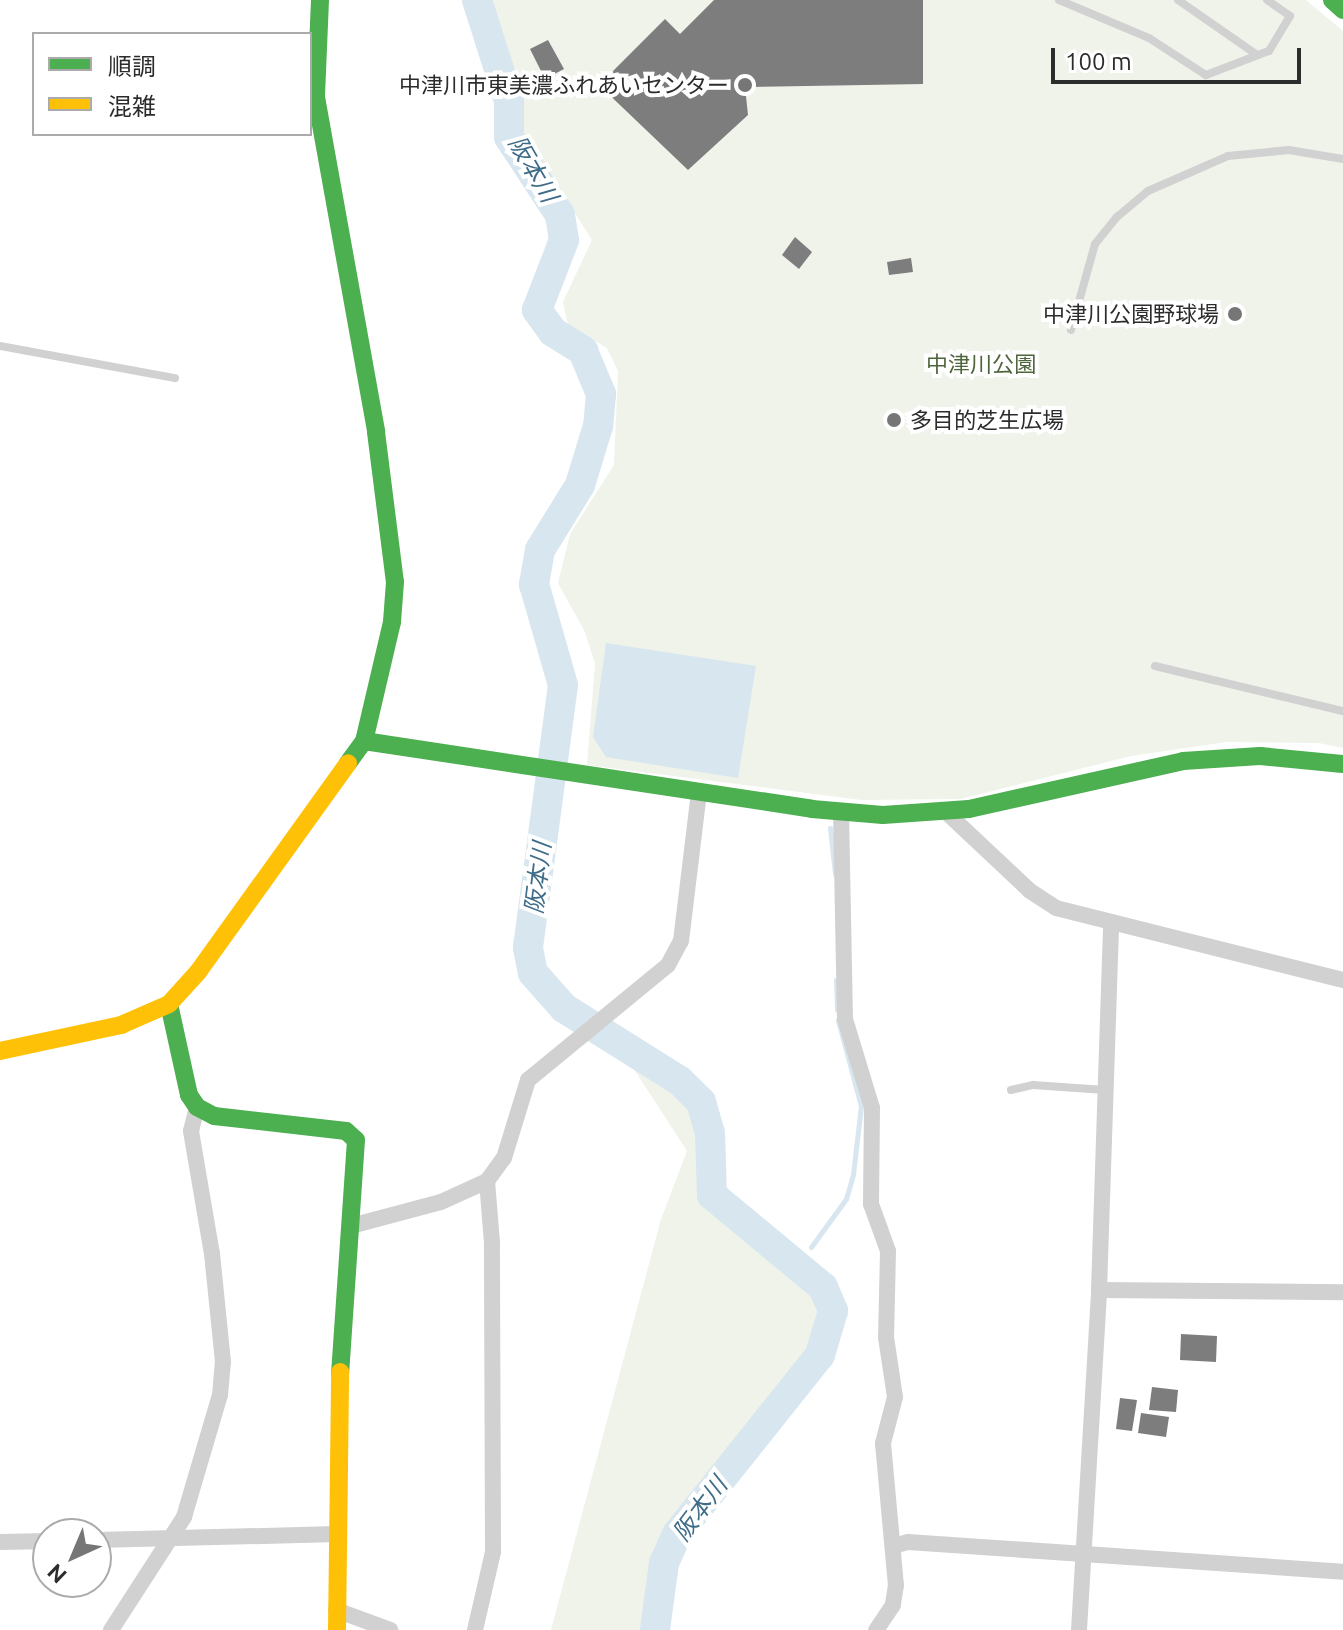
<!DOCTYPE html>
<html>
<head>
<meta charset="utf-8">
<style>
	body { margin:0 }
	#map { position:relative; width:1343px; height:1630px; overflow:hidden; background:#fff; font-family:Ubuntu,"Noto Sans JP",sans-serif }
	div>[style] { position:absolute }
	[style*='--x'] { left:calc(var(--x)*1px); top:calc(var(--y)*1px); width:calc(var(--w)*1px); rotate:calc(var(--a)*1deg) }
	.green>* { inset:0; background:#eff3ea }
	.water>* { inset:0; background:#d7e6ef }
	.stream>* { height:5px; margin:-2.5px; padding:0 2.5px; transform-origin:2.5px; border-radius:2.5px; background:#d7e6ef }
	.river>* { height:30px; margin:-15px; padding:0 15px; transform-origin:15px; border-radius:15px; background:#d7e6ef }
	.building>* { inset:0; background:#7d7d7d }
	.lane>* { height:8px; margin:-4px; padding:0 4px; transform-origin:4px; border-radius:4px; background:#d1d1d1 }
	.street>* { height:16px; margin:-8px; padding:0 8px; transform-origin:8px; border-radius:8px; background:#d1d1d1 }
	.fast>* { height:18px; margin:-9px; padding:0 9px; transform-origin:9px; border-radius:9px; background:#4caf50 }
	.slow>* { height:18px; margin:-9px; padding:0 9px; transform-origin:9px; border-radius:9px; background:#ffc107 }
	.dots>* { width:22px; height:22px; translate:-50% -50%; box-sizing:border-box; border:4px solid #fff; border-radius:50% }
	span { translate:-50% -50%; white-space:nowrap; text-align:center; line-height:1.15; -webkit-text-stroke:8px #fff; paint-order:stroke }
	.poi-label { font-size:22px; color:#2c2c2c }
	.right { translate:-100% -50%; text-align:right }
	.left { translate:0 -50%; text-align:left }
	.park-label { font-size:22px; color:#4f653c }
	.water-label { font-size:24px; color:#3f6d89; font-style:italic }
	.legend { position:absolute; left:32px; top:32px; width:280px; height:104px; box-sizing:border-box; background:#fff; border:2px solid #ababab; margin:0; padding:10px 14px; list-style:none; font-size:24px; color:#2c2c2c }
	.legend li { display:flex; align-items:center; gap:16px; height:40px }
	.legend b { width:40px; border:2px solid #ababab }
	.north { position:absolute; left:32px; top:1518px; width:80px; height:80px; box-sizing:border-box; background:#fff; border:2px solid #ababab; border-radius:50%; rotate:224deg; font-size:22px; font-weight:700; line-height:32px; text-align:center; color:#2c2c2c }
	.north::after { content:''; display:block; margin:auto; width:28px; height:36px; background:#767676; clip-path:polygon(50% 0,100% 100%,50% 72%,0 100%) }
	.scale { position:absolute; left:1051px; top:48px; width:250px; height:36px; box-sizing:border-box; border:4px solid #2c2c2c; border-top:0; padding-left:10px; font-size:24px; line-height:28px; white-space:nowrap; color:#2c2c2c; -webkit-text-stroke:6px #fff; paint-order:stroke }
</style>
</head>
<body>
<div id="map">
	<div class="green">
		<i style="clip-path:polygon(492px 0,1306px 0,1343px 31px,1343px 748px,1319px 743px,1227px 742px,1131px 756px,961px 799px,861px 800px,587px 765px,595px 664px,585px 632px,558px 583px,570px 534px,614px 465px,618px 371px,607px 348px,568px 325px,563px 302px,592px 240px,525px 135px)"></i>
		<i style="clip-path:polygon(630px 1063px,665px 1083px,704px 1122px,704px 1197px,817px 1298px,819px 1349px,672px 1532px,657px 1560px,648px 1630px,551px 1630px,661px 1219px,687px 1151px)"></i>
	</div>
	<div class="water">
		<i style="clip-path:polygon(606px 643px,756px 666px,738px 778px,606px 757px,593px 737px)"></i>
	</div>
	<div class="stream">
		<i style="--x:830;--y:828;--w:46;--a:83.8"></i>
		<i style="--x:836;--y:980;--w:30;--a:88"></i>
		<i style="--x:811;--y:1247;--w:59;--a:-53.9"></i>
		<i style="--x:846;--y:1199;--w:26;--a:-74"></i>
		<i style="--x:853;--y:1174;--w:68;--a:-83.3"></i>
		<i style="--x:861;--y:1106;--w:89;--a:-105"></i>
		<i style="--x:802;--y:1267;--w:5;--a:-68"></i>
	</div>
	<div class="river">
		<i style="--x:477;--y:0;--w:106;--a:72.4"></i>
		<i style="--x:509;--y:101;--w:36;--a:90"></i>
		<i style="--x:509;--y:137;--w:93;--a:56.8"></i>
		<i style="--x:560;--y:215;--w:25;--a:81"></i>
		<i style="--x:564;--y:240;--w:75;--a:111.1"></i>
		<i style="--x:537;--y:310;--w:27;--a:54"></i>
		<i style="--x:553;--y:332;--w:36;--a:32"></i>
		<i style="--x:583;--y:351;--w:47;--a:67.3"></i>
		<i style="--x:601;--y:394;--w:32;--a:95"></i>
		<i style="--x:598;--y:426;--w:62;--a:107"></i>
		<i style="--x:580;--y:485;--w:76;--a:121.6"></i>
		<i style="--x:540;--y:550;--w:35;--a:100"></i>
		<i style="--x:534;--y:584;--w:105;--a:74"></i>
		<i style="--x:563;--y:685;--w:265;--a:97.6"></i>
		<i style="--x:528;--y:948;--w:25;--a:79"></i>
		<i style="--x:533;--y:973;--w:47;--a:48.5"></i>
		<i style="--x:564;--y:1008;--w:137;--a:32.2"></i>
		<i style="--x:680;--y:1081;--w:30;--a:45"></i>
		<i style="--x:701;--y:1102;--w:32;--a:74"></i>
		<i style="--x:710;--y:1133;--w:62;--a:88.2"></i>
		<i style="--x:712;--y:1195;--w:144;--a:39.7"></i>
		<i style="--x:823;--y:1287;--w:26;--a:67"></i>
		<i style="--x:833;--y:1311;--w:46;--a:106.5"></i>
		<i style="--x:820;--y:1355;--w:229;--a:128.6"></i>
		<i style="--x:677;--y:1534;--w:32;--a:114"></i>
		<i style="--x:664;--y:1563;--w:68;--a:97.7"></i>
	</div>
	<div class="building">
		<i style="clip-path:polygon(714px 0,923px 0,923px 84px,745px 87px,748px 115px,688px 170px,599px 85px,665px 19px,680px 34px)"></i>
		<i style="clip-path:polygon(548px 40px,564px 69px,545px 79px,530px 49px)"></i>
		<i style="clip-path:polygon(795px 237px,812px 252px,799px 269px,782px 255px)"></i>
		<i style="clip-path:polygon(911px 258px,913px 272px,889px 275px,887px 262px)"></i>
		<i style="clip-path:polygon(1181px 1334px,1217px 1336px,1216px 1362px,1180px 1360px)"></i>
		<i style="clip-path:polygon(1152px 1387px,1178px 1390px,1176px 1412px,1149px 1410px)"></i>
		<i style="clip-path:polygon(1120px 1398px,1137px 1400px,1132px 1431px,1116px 1429px)"></i>
		<i style="clip-path:polygon(1141px 1413px,1169px 1417px,1166px 1437px,1138px 1433px)"></i>
	</div>
	<div class="lane">
		<i style="--x:1059;--y:0;--w:98;--a:22.9"></i>
		<i style="--x:1149;--y:38;--w:68;--a:33"></i>
		<i style="--x:1206;--y:75;--w:67;--a:-20.9"></i>
		<i style="--x:1269;--y:51;--w:41;--a:-59"></i>
		<i style="--x:1290;--y:16;--w:28;--a:-145"></i>
		<i style="--x:1178;--y:0;--w:96;--a:34.8"></i>
		<i style="--x:1071;--y:330;--w:89;--a:-74.4"></i>
		<i style="--x:1095;--y:244;--w:35;--a:-51"></i>
		<i style="--x:1117;--y:217;--w:40;--a:-40"></i>
		<i style="--x:1148;--y:191;--w:87;--a:-23.6"></i>
		<i style="--x:1228;--y:156;--w:61;--a:-5.6"></i>
		<i style="--x:1289;--y:150;--w:55;--a:9.5"></i>
		<i style="--x:0;--y:346;--w:178;--a:10.4"></i>
		<i style="--x:1155;--y:666;--w:193;--a:13.5"></i>
		<i style="--x:1011;--y:1090;--w:23;--a:-13"></i>
		<i style="--x:1033;--y:1085;--w:72;--a:4"></i>
	</div>
	<div class="street">
		<i style="--x:841;--y:812;--w:207;--a:88.9"></i>
		<i style="--x:845;--y:1019;--w:93;--a:73.1"></i>
		<i style="--x:872;--y:1108;--w:96;--a:90.6"></i>
		<i style="--x:871;--y:1204;--w:50;--a:70.1"></i>
		<i style="--x:888;--y:1251;--w:86;--a:91.3"></i>
		<i style="--x:886;--y:1337;--w:61;--a:81.5"></i>
		<i style="--x:895;--y:1397;--w:48;--a:104.6"></i>
		<i style="--x:883;--y:1443;--w:143;--a:84.8"></i>
		<i style="--x:896;--y:1585;--w:20;--a:99"></i>
		<i style="--x:893;--y:1605;--w:30;--a:124"></i>
		<i style="--x:946;--y:812;--w:115;--a:43.2"></i>
		<i style="--x:1030;--y:891;--w:31;--a:33"></i>
		<i style="--x:1056;--y:908;--w:296;--a:14.1"></i>
		<i style="--x:351;--y:1226;--w:93;--a:-14.9"></i>
		<i style="--x:441;--y:1202;--w:51;--a:-24.5"></i>
		<i style="--x:487;--y:1181;--w:29;--a:-54"></i>
		<i style="--x:504;--y:1158;--w:82;--a:-72.9"></i>
		<i style="--x:528;--y:1080;--w:181;--a:-39.4"></i>
		<i style="--x:668;--y:965;--w:27;--a:-62"></i>
		<i style="--x:681;--y:941;--w:149;--a:-83.1"></i>
		<i style="--x:1099;--y:1290;--w:244;--a:0.5"></i>
		<i style="--x:96;--y:1540;--w:241;--a:-1.4"></i>
		<i style="--x:0;--y:1542;--w:48;--a:-1.2"></i>
		<i style="--x:893;--y:1546;--w:16;--a:-15"></i>
		<i style="--x:908;--y:1542;--w:436;--a:3.9"></i>
		<i style="--x:336;--y:1610;--w:58;--a:20.3"></i>
		<i style="--x:111;--y:1630;--w:135;--a:-57.1"></i>
		<i style="--x:184;--y:1517;--w:127;--a:-73.6"></i>
		<i style="--x:220;--y:1395;--w:33;--a:-85"></i>
		<i style="--x:223;--y:1362;--w:109;--a:-95.8"></i>
		<i style="--x:212;--y:1254;--w:125;--a:-99.7"></i>
		<i style="--x:191;--y:1131;--w:25;--a:-76"></i>
		<i style="--x:475;--y:1630;--w:80;--a:-77"></i>
		<i style="--x:493;--y:1552;--w:309;--a:-90.2"></i>
		<i style="--x:492;--y:1243;--w:62;--a:-94.6"></i>
		<i style="--x:1079;--y:1630;--w:341;--a:-86.6"></i>
		<i style="--x:1099;--y:1290;--w:364;--a:-88.1"></i>
	</div>
	<div class="fast">
		<i style="--x:320;--y:0;--w:97;--a:92.4"></i>
		<i style="--x:316;--y:97;--w:340;--a:79.8"></i>
		<i style="--x:376;--y:432;--w:151;--a:82.8"></i>
		<i style="--x:395;--y:582;--w:40;--a:94.3"></i>
		<i style="--x:392;--y:622;--w:122;--a:103.2"></i>
		<i style="--x:364;--y:741;--w:27;--a:126"></i>
		<i style="--x:1332;--y:0;--w:15;--a:42"></i>
		<i style="--x:364;--y:741;--w:453;--a:8.6"></i>
		<i style="--x:812;--y:809;--w:71;--a:4.8"></i>
		<i style="--x:883;--y:815;--w:86;--a:-4"></i>
		<i style="--x:969;--y:809;--w:219;--a:-12.6"></i>
		<i style="--x:1183;--y:761;--w:77;--a:-3.7"></i>
		<i style="--x:1260;--y:756;--w:83;--a:5.5"></i>
		<i style="--x:169;--y:1004;--w:93;--a:77.6"></i>
		<i style="--x:189;--y:1095;--w:14;--a:56"></i>
		<i style="--x:197;--y:1107;--w:19;--a:28"></i>
		<i style="--x:214;--y:1116;--w:133;--a:6.5"></i>
		<i style="--x:346;--y:1131;--w:13;--a:42"></i>
		<i style="--x:356;--y:1140;--w:233;--a:93.9"></i>
	</div>
	<div class="slow">
		<i style="--x:0;--y:1051;--w:124;--a:-12.1"></i>
		<i style="--x:121;--y:1025;--w:52;--a:-23.6"></i>
		<i style="--x:169;--y:1004;--w:43;--a:-47.8"></i>
		<i style="--x:198;--y:972;--w:257;--a:-54.3"></i>
		<i style="--x:337;--y:1630;--w:258;--a:-89.3"></i>
	</div>
	<div class="dots">
		<i style="left:745px;top:85px;background:#767676"></i>
		<i style="left:1235px;top:314px;background:#767676"></i>
		<i style="left:894px;top:420px;background:#767676"></i>
	</div>
	<div class="poi-label">
		<span class="right" style="left:729px;top:85px">中津川市東美濃ふれあいセンター</span>
		<span class="right" style="left:1219px;top:314px">中津川公園野球場</span>
		<span class="left" style="left:910px;top:420px">多目的芝生広場</span>
	</div>
	<div class="park-label">
		<span style="left:981px;top:364px">中津川公園</span>
	</div>
	<div class="water-label">
		<span style="left:533px;top:169px;rotate:60deg">阪本川</span>
		<span style="left:538px;top:878px;rotate:-83deg">阪本川</span>
		<span style="left:700px;top:1509px;rotate:-53deg">阪本川</span>
	</div>
	<ul class="legend">
	<li><b style="height:10px;background:#4caf50"></b>順調</li>
	<li><b style="height:10px;background:#ffc107"></b>混雑</li>
	</ul>
	<div class="north">N</div>
	<div class="scale">100 m</div>
</div>
</body>
</html>
